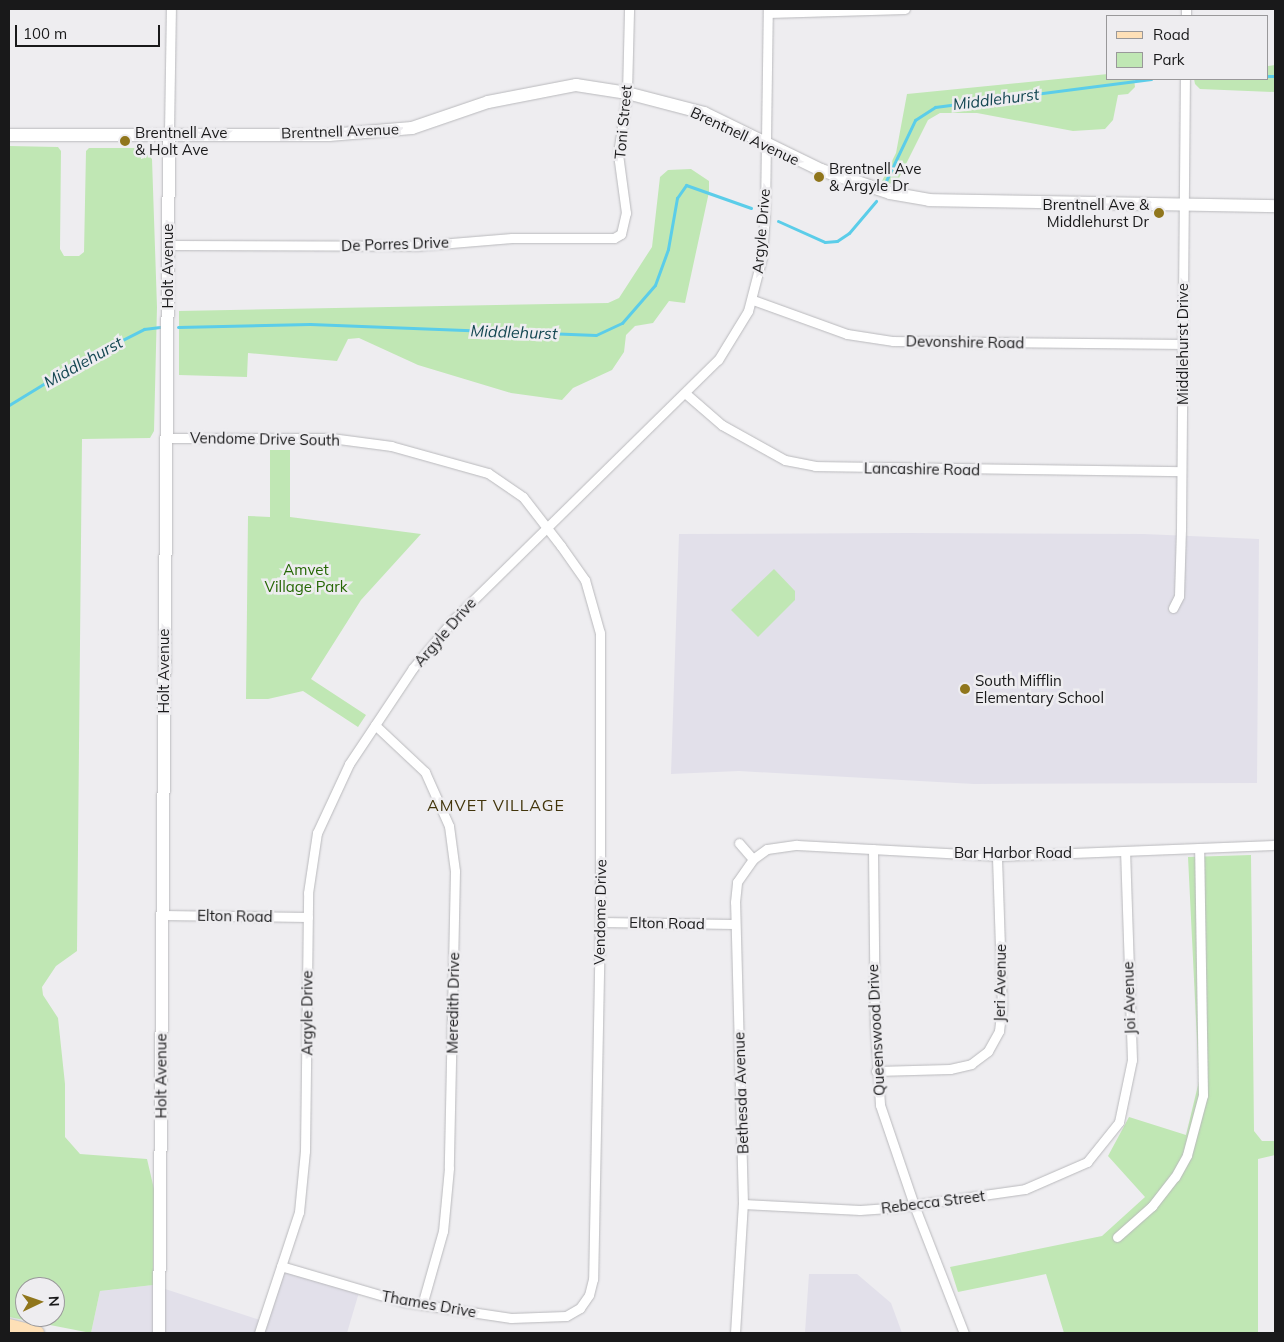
<!DOCTYPE html>
<html>
<head>
<meta charset="utf-8">
<style>
	body { margin:0 }
	#map { position:relative; width:1284px; height:1342px; overflow:hidden; background:#eeedf0; font-family:Mulish,sans-serif }
	div>[style] { position:absolute }
	[style*='--x'] { left:calc(var(--x)*1px); top:calc(var(--y)*1px); width:calc(var(--w)*1px); rotate:calc(var(--a)*1deg) }
	.built>* { inset:0; background:#e2e0ea }
	.green>* { inset:0; background:#c0e7b4 }
	.stream>* { height:3px; margin:-1.5px; padding:0 1.5px; transform-origin:1.5px; border-radius:1.5px; background:#5bcde9 }
	.roads { filter:drop-shadow(0 0 1px #b9b9bc) drop-shadow(0 0 1px #b9b9bc) }
	.street>* { height:9px; margin:-4.5px; padding:0 4.5px; transform-origin:4.5px; border-radius:4.5px; background:#fff }
	.secondary>* { height:12px; margin:-6px; padding:0 6px; transform-origin:6px; border-radius:6px; background:#fff }
	.primary>* { height:14px; margin:-7px; padding:0 7px; transform-origin:7px; border-radius:7px; background:#fee0b7 }
	.dots>* { width:14px; height:14px; translate:-50% -50%; box-sizing:border-box; border:2px solid #eeedf0; border-radius:50% }
	span { translate:-50% -50%; white-space:nowrap; text-align:center; line-height:1.15; -webkit-text-stroke:5px #eeedf0; paint-order:stroke }
	.street-label { font-size:15px; color:#19191a }
	.poi-label { font-size:15px; color:#19191a }
	.left { translate:0 -50%; text-align:left }
	.right { translate:-100% -50%; text-align:right }
	.park-label { font-size:15px; color:#256704 }
	.water-label { font-size:16px; color:#144752; font-style:italic }
	.neighbourhood-label { font-size:16px; color:#42350b; letter-spacing:1px }
	.frame { position:absolute; inset:0; border:10px solid #19191a; pointer-events:none }
	.legend { position:absolute; left:1106px; top:15px; width:162px; height:65px; box-sizing:border-box; background:#eeedf0; border:1px solid #99989a; margin:0; padding:6px 9px; list-style:none; font-size:15px; color:#19191a }
	.legend li { display:flex; align-items:center; gap:10px; height:25px }
	.legend b { width:25px; border:1px solid #99989a }
	.north { position:absolute; left:15px; top:1277px; width:50px; height:50px; box-sizing:border-box; background:#eeedf0; border:1px solid #99989a; border-radius:50%; rotate:87deg; font-size:14px; font-weight:700; line-height:20px; text-align:center; color:#19191a }
	.north::after { content:''; display:block; margin:auto; width:18px; height:22px; background:#90761c; clip-path:polygon(50% 0,100% 100%,50% 72%,0 100%) }
	.scale { position:absolute; left:15px; top:25px; width:145px; height:22px; box-sizing:border-box; border:2px solid #19191a; border-top:0; padding-left:6px; font-size:15px; line-height:18px; white-space:nowrap; color:#19191a; -webkit-text-stroke:4px #eeedf0; paint-order:stroke }
</style>
</head>
<body>
<div id="map">
	<div class="built">
		<i style="clip-path:polygon(908px 533px,1144px 534px,1259px 539px,1257px 783px,974px 784px,739px 771px,671px 774px,679px 534px)"></i>
		<i style="clip-path:polygon(283px 1264px,360px 1289px,347px 1333px,91px 1333px,100px 1291px,153px 1285px,263px 1321px)"></i>
		<i style="clip-path:polygon(809px 1274px,857px 1274px,891px 1303px,902px 1333px,805px 1333px)"></i>
	</div>
	<div class="green">
		<i style="clip-path:polygon(1275px 65px,1275px 92px,1200px 89px,1195px 84px,1194px 79px,1268px 79px,1268px 66px)"></i>
		<i style="clip-path:polygon(1108px 74px,1108px 79px,1134px 79px,1135px 87px,1128px 94px,1118px 95px,1113px 120px,1105px 129px,1073px 131px,977px 113px,940px 113px,928px 120px,895px 186px,881px 183px,896px 153px,907px 94px)"></i>
		<i style="clip-path:polygon(evenodd,9px 146px,58px 147px,61px 151px,60px 249px,64px 256px,79px 256px,84px 252px,86px 151px,89px 148px,143px 148px,152px 159px,157px 307px,154px 431px,150px 438px,82px 439px,77px 951px,56px 966px,42px 987px,43px 995px,58px 1018px,65px 1084px,65px 1137px,80px 1154px,147px 1159px,154px 1189px,153px 1285px,100px 1291px,91px 1333px,9px 1317px,9px 146px,25px 1287px,55px 1287px,55px 1317px,25px 1317px,25px 1287px)"></i>
		<i style="clip-path:polygon(691px 169px,709px 181px,709px 192px,685px 303px,669px 301px,653px 323px,635px 326px,626px 335px,624px 352px,612px 370px,573px 388px,562px 400px,511px 393px,418px 365px,359px 338px,348px 339px,337px 361px,248px 353px,247px 377px,179px 375px,179px 311px,608px 303px,619px 298px,652px 247px,660px 177px,668px 170px)"></i>
		<i style="clip-path:polygon(270px 450px,290px 450px,290px 517px,421px 534px,361px 600px,311px 679px,366px 715px,358px 727px,303px 691px,268px 699px,246px 699px,248px 516px,270px 517px)"></i>
		<i style="clip-path:polygon(774px 569px,795px 591px,795px 600px,758px 637px,731px 610px)"></i>
		<i style="clip-path:polygon(1251px 855px,1254px 1131px,1262px 1141px,1275px 1141px,1275px 1155px,1258px 1159px,1258px 1333px,1064px 1333px,1046px 1274px,958px 1292px,950px 1267px,1102px 1236px,1145px 1197px,1108px 1156px,1129px 1117px,1186px 1135px,1199px 1081px,1188px 857px)"></i>
	</div>
	<div class="stream">
		<i style="--x:1268;--y:76;--w:7;--a:0"></i>
		<i style="--x:885;--y:183;--w:70;--a:-64.5"></i>
		<i style="--x:915;--y:120;--w:24;--a:-33"></i>
		<i style="--x:935;--y:107;--w:218;--a:-7.4"></i>
		<i style="--x:778;--y:221;--w:51;--a:24.1"></i>
		<i style="--x:825;--y:242;--w:12;--a:-5"></i>
		<i style="--x:837;--y:241;--w:14;--a:-34"></i>
		<i style="--x:849;--y:233;--w:42;--a:-49.8"></i>
		<i style="--x:178;--y:327;--w:132;--a:-1.3"></i>
		<i style="--x:310;--y:324;--w:286;--a:2.2"></i>
		<i style="--x:596;--y:335;--w:29;--a:-25"></i>
		<i style="--x:622;--y:323;--w:50;--a:-49"></i>
		<i style="--x:655;--y:285;--w:38;--a:-70"></i>
		<i style="--x:668;--y:249;--w:52;--a:-80"></i>
		<i style="--x:677;--y:198;--w:16;--a:-55"></i>
		<i style="--x:686;--y:185;--w:69;--a:19.5"></i>
		<i style="--x:9;--y:405;--w:84;--a:-31.4"></i>
		<i style="--x:81;--y:361;--w:71;--a:-26.9"></i>
		<i style="--x:144;--y:329;--w:16;--a:-7"></i>
	</div>
	<div class="roads">
		<div class="street">
			<i style="--x:768;--y:13;--w:137;--a:-1.7"></i>
			<i style="--x:1186;--y:16;--w:7;--a:-90"></i>
			<i style="--x:169;--y:132;--w:123;--a:-89.1"></i>
			<i style="--x:168;--y:245;--w:247;--a:0.2"></i>
			<i style="--x:415;--y:246;--w:97;--a:-4.7"></i>
			<i style="--x:512;--y:238;--w:102;--a:0"></i>
			<i style="--x:614;--y:238;--w:8;--a:-30"></i>
			<i style="--x:621;--y:234;--w:22;--a:-77"></i>
			<i style="--x:626;--y:213;--w:60;--a:-97.7"></i>
			<i style="--x:618;--y:154;--w:62;--a:-81.6"></i>
			<i style="--x:627;--y:93;--w:84;--a:-88.6"></i>
			<i style="--x:753;--y:300;--w:100;--a:19.9"></i>
			<i style="--x:847;--y:334;--w:47;--a:8.7"></i>
			<i style="--x:893;--y:341;--w:289;--a:0.6"></i>
			<i style="--x:685;--y:393;--w:49;--a:40.9"></i>
			<i style="--x:722;--y:425;--w:72;--a:29.1"></i>
			<i style="--x:785;--y:460;--w:31;--a:11"></i>
			<i style="--x:815;--y:466;--w:366;--a:0.8"></i>
			<i style="--x:167;--y:438;--w:164;--a:0"></i>
			<i style="--x:331;--y:438;--w:61;--a:7.6"></i>
			<i style="--x:391;--y:446;--w:101;--a:15.6"></i>
			<i style="--x:488;--y:473;--w:42;--a:34.4"></i>
			<i style="--x:523;--y:497;--w:62;--a:52.2"></i>
			<i style="--x:561;--y:546;--w:42;--a:54.8"></i>
			<i style="--x:585;--y:580;--w:55;--a:74.2"></i>
			<i style="--x:600;--y:633;--w:289;--a:90"></i>
			<i style="--x:600;--y:922;--w:357;--a:91.1"></i>
			<i style="--x:593;--y:1279;--w:16;--a:104"></i>
			<i style="--x:589;--y:1295;--w:16;--a:125"></i>
			<i style="--x:580;--y:1308;--w:16;--a:150"></i>
			<i style="--x:566;--y:1316;--w:55;--a:177.9"></i>
			<i style="--x:511;--y:1318;--w:108;--a:-171.5"></i>
			<i style="--x:404;--y:1302;--w:128;--a:-163.7"></i>
			<i style="--x:1173;--y:608;--w:13;--a:-63"></i>
			<i style="--x:1179;--y:596;--w:67;--a:-88.3"></i>
			<i style="--x:1181;--y:529;--w:450;--a:-89.5"></i>
			<i style="--x:375;--y:725;--w:69;--a:43.2"></i>
			<i style="--x:425;--y:772;--w:59;--a:66"></i>
			<i style="--x:449;--y:826;--w:45;--a:82.4"></i>
			<i style="--x:455;--y:871;--w:297;--a:91.2"></i>
			<i style="--x:449;--y:1168;--w:63;--a:95.4"></i>
			<i style="--x:443;--y:1231;--w:77;--a:105.8"></i>
			<i style="--x:739;--y:843;--w:21;--a:49"></i>
			<i style="--x:873;--y:849;--w:178;--a:89.4"></i>
			<i style="--x:875;--y:1027;--w:78;--a:86.3"></i>
			<i style="--x:880;--y:1105;--w:106;--a:71.2"></i>
			<i style="--x:914;--y:1205;--w:137;--a:68.7"></i>
			<i style="--x:162;--y:915;--w:146;--a:0.8"></i>
			<i style="--x:600;--y:922;--w:135;--a:0.8"></i>
			<i style="--x:876;--y:1071;--w:74;--a:-1.5"></i>
			<i style="--x:950;--y:1069;--w:22;--a:-13"></i>
			<i style="--x:971;--y:1064;--w:21;--a:-37"></i>
			<i style="--x:988;--y:1051;--w:23;--a:-61"></i>
			<i style="--x:999;--y:1031;--w:23;--a:-83"></i>
			<i style="--x:1002;--y:1008;--w:152;--a:-91.9"></i>
			<i style="--x:743;--y:1204;--w:117;--a:2.9"></i>
			<i style="--x:860;--y:1210;--w:32;--a:-4"></i>
			<i style="--x:892;--y:1208;--w:134;--a:-8.1"></i>
			<i style="--x:1025;--y:1189;--w:68;--a:-23.5"></i>
			<i style="--x:1087;--y:1162;--w:51;--a:-51.3"></i>
			<i style="--x:1119;--y:1122;--w:63;--a:-78.2"></i>
			<i style="--x:1132;--y:1060;--w:209;--a:-91.9"></i>
			<i style="--x:1117;--y:1237;--w:47;--a:-41.5"></i>
			<i style="--x:1152;--y:1206;--w:37;--a:-52"></i>
			<i style="--x:1175;--y:1177;--w:25;--a:-61"></i>
			<i style="--x:1187;--y:1155;--w:62;--a:-75.1"></i>
			<i style="--x:1203;--y:1095;--w:246;--a:-90.9"></i>
			<i style="--x:259;--y:1333;--w:127;--a:-71.7"></i>
			<i style="--x:299;--y:1212;--w:61;--a:-84.4"></i>
			<i style="--x:305;--y:1151;--w:258;--a:-89.3"></i>
			<i style="--x:308;--y:893;--w:61;--a:-81.5"></i>
			<i style="--x:317;--y:833;--w:76;--a:-65.1"></i>
			<i style="--x:349;--y:764;--w:115;--a:-56.3"></i>
			<i style="--x:413;--y:668;--w:65;--a:-50"></i>
			<i style="--x:455;--y:618;--w:368;--a:-44.5"></i>
			<i style="--x:718;--y:360;--w:57;--a:-58.5"></i>
			<i style="--x:748;--y:311;--w:56;--a:-75.5"></i>
			<i style="--x:762;--y:257;--w:45;--a:-86.2"></i>
			<i style="--x:765;--y:212;--w:203;--a:-89.2"></i>
			<i style="--x:735;--y:1333;--w:129;--a:-86.5"></i>
			<i style="--x:743;--y:1204;--w:302;--a:-91.5"></i>
			<i style="--x:735;--y:902;--w:20;--a:-84"></i>
			<i style="--x:737;--y:882;--w:28;--a:-55"></i>
			<i style="--x:753;--y:859;--w:17;--a:-36"></i>
			<i style="--x:767;--y:849;--w:30;--a:-8"></i>
			<i style="--x:797;--y:845;--w:200;--a:3.1"></i>
			<i style="--x:997;--y:856;--w:278;--a:-2.3"></i>
		</div>
		<div class="secondary">
			<i style="--x:9;--y:135;--w:320;--a:0"></i>
			<i style="--x:329;--y:135;--w:83;--a:-4.8"></i>
			<i style="--x:412;--y:128;--w:80;--a:-18.9"></i>
			<i style="--x:488;--y:102;--w:90;--a:-10.9"></i>
			<i style="--x:576;--y:85;--w:52;--a:8.9"></i>
			<i style="--x:627;--y:93;--w:80;--a:14.6"></i>
			<i style="--x:704;--y:113;--w:130;--a:26"></i>
			<i style="--x:821;--y:170;--w:73;--a:18.4"></i>
			<i style="--x:890;--y:193;--w:40;--a:10"></i>
			<i style="--x:929;--y:200;--w:346;--a:1"></i>
			<i style="--x:159;--y:1333;--w:1201;--a:-89.52"></i>
		</div>
		<div class="primary">
			<i style="--x:9;--y:1326;--w:29;--a:14"></i>
		</div>
	</div>
	<div class="dots">
		<i style="left:125px;top:141px;background:#90761c"></i>
		<i style="left:819px;top:177px;background:#90761c"></i>
		<i style="left:1159px;top:213px;background:#90761c"></i>
		<i style="left:965px;top:689px;background:#90761c"></i>
	</div>
	<div class="street-label">
		<span style="left:623px;top:122px;rotate:-85deg">Toni Street</span>
		<span style="left:340px;top:131px;rotate:-2deg">Brentnell Avenue</span>
		<span style="left:745px;top:136px;rotate:25deg">Brentnell Avenue</span>
		<span style="left:761px;top:231px;rotate:-85deg">Argyle Drive</span>
		<span style="left:395px;top:244px;rotate:-2deg">De Porres Drive</span>
		<span style="left:168px;top:266px;rotate:-90deg">Holt Avenue</span>
		<span style="left:965px;top:342px;rotate:1deg">Devonshire Road</span>
		<span style="left:1183px;top:344px;rotate:-90deg">Middlehurst Drive</span>
		<span style="left:265px;top:439px;rotate:1deg">Vendome Drive South</span>
		<span style="left:922px;top:469px;rotate:1deg">Lancashire Road</span>
		<span style="left:445px;top:632px;rotate:-49deg">Argyle Drive</span>
		<span style="left:164px;top:671px;rotate:-90deg">Holt Avenue</span>
		<span style="left:1013px;top:853px">Bar Harbor Road</span>
		<span style="left:600px;top:912px;rotate:-89deg">Vendome Drive</span>
		<span style="left:235px;top:916px;rotate:1deg">Elton Road</span>
		<span style="left:667px;top:923px;rotate:1deg">Elton Road</span>
		<span style="left:1000px;top:983px;rotate:-89deg">Jeri Avenue</span>
		<span style="left:1129px;top:998px;rotate:-92deg">Joi Avenue</span>
		<span style="left:453px;top:1003px;rotate:-89deg">Meredith Drive</span>
		<span style="left:307px;top:1013px;rotate:-90deg">Argyle Drive</span>
		<span style="left:876px;top:1030px;rotate:-93deg">Queenswood Drive</span>
		<span style="left:161px;top:1076px;rotate:-90deg">Holt Avenue</span>
		<span style="left:741px;top:1093px;rotate:-92deg">Bethesda Avenue</span>
		<span style="left:933px;top:1202px;rotate:-7deg">Rebecca Street</span>
		<span style="left:429px;top:1304px;rotate:10deg">Thames Drive</span>
	</div>
	<div class="poi-label">
		<span class="left" style="left:135px;top:141px">Brentnell Ave<br>&amp; Holt Ave</span>
		<span class="left" style="left:829px;top:177px">Brentnell Ave<br>&amp; Argyle Dr</span>
		<span class="right" style="left:1149px;top:213px">Brentnell Ave &amp;<br>Middlehurst Dr</span>
		<span class="left" style="left:975px;top:689px">South Mifflin<br>Elementary School</span>
	</div>
	<div class="park-label">
		<span style="left:306px;top:578px">Amvet<br>Village Park</span>
	</div>
	<div class="water-label">
		<span style="left:996px;top:99px;rotate:-7deg">Middlehurst</span>
		<span style="left:514px;top:332px;rotate:2deg">Middlehurst</span>
		<span style="left:83px;top:362px;rotate:-29deg">Middlehurst</span>
	</div>
	<div class="neighbourhood-label">
		<span style="left:496px;top:805px">AMVET VILLAGE</span>
	</div>
	<div class="frame"></div>
	<ul class="legend">
	<li><b style="height:6px;background:#fee0b7"></b>Road</li>
	<li><b style="height:14px;background:#c0e7b4"></b>Park</li>
	</ul>
	<div class="north">N</div>
	<div class="scale">100 m</div>
</div>
</body>
</html>
